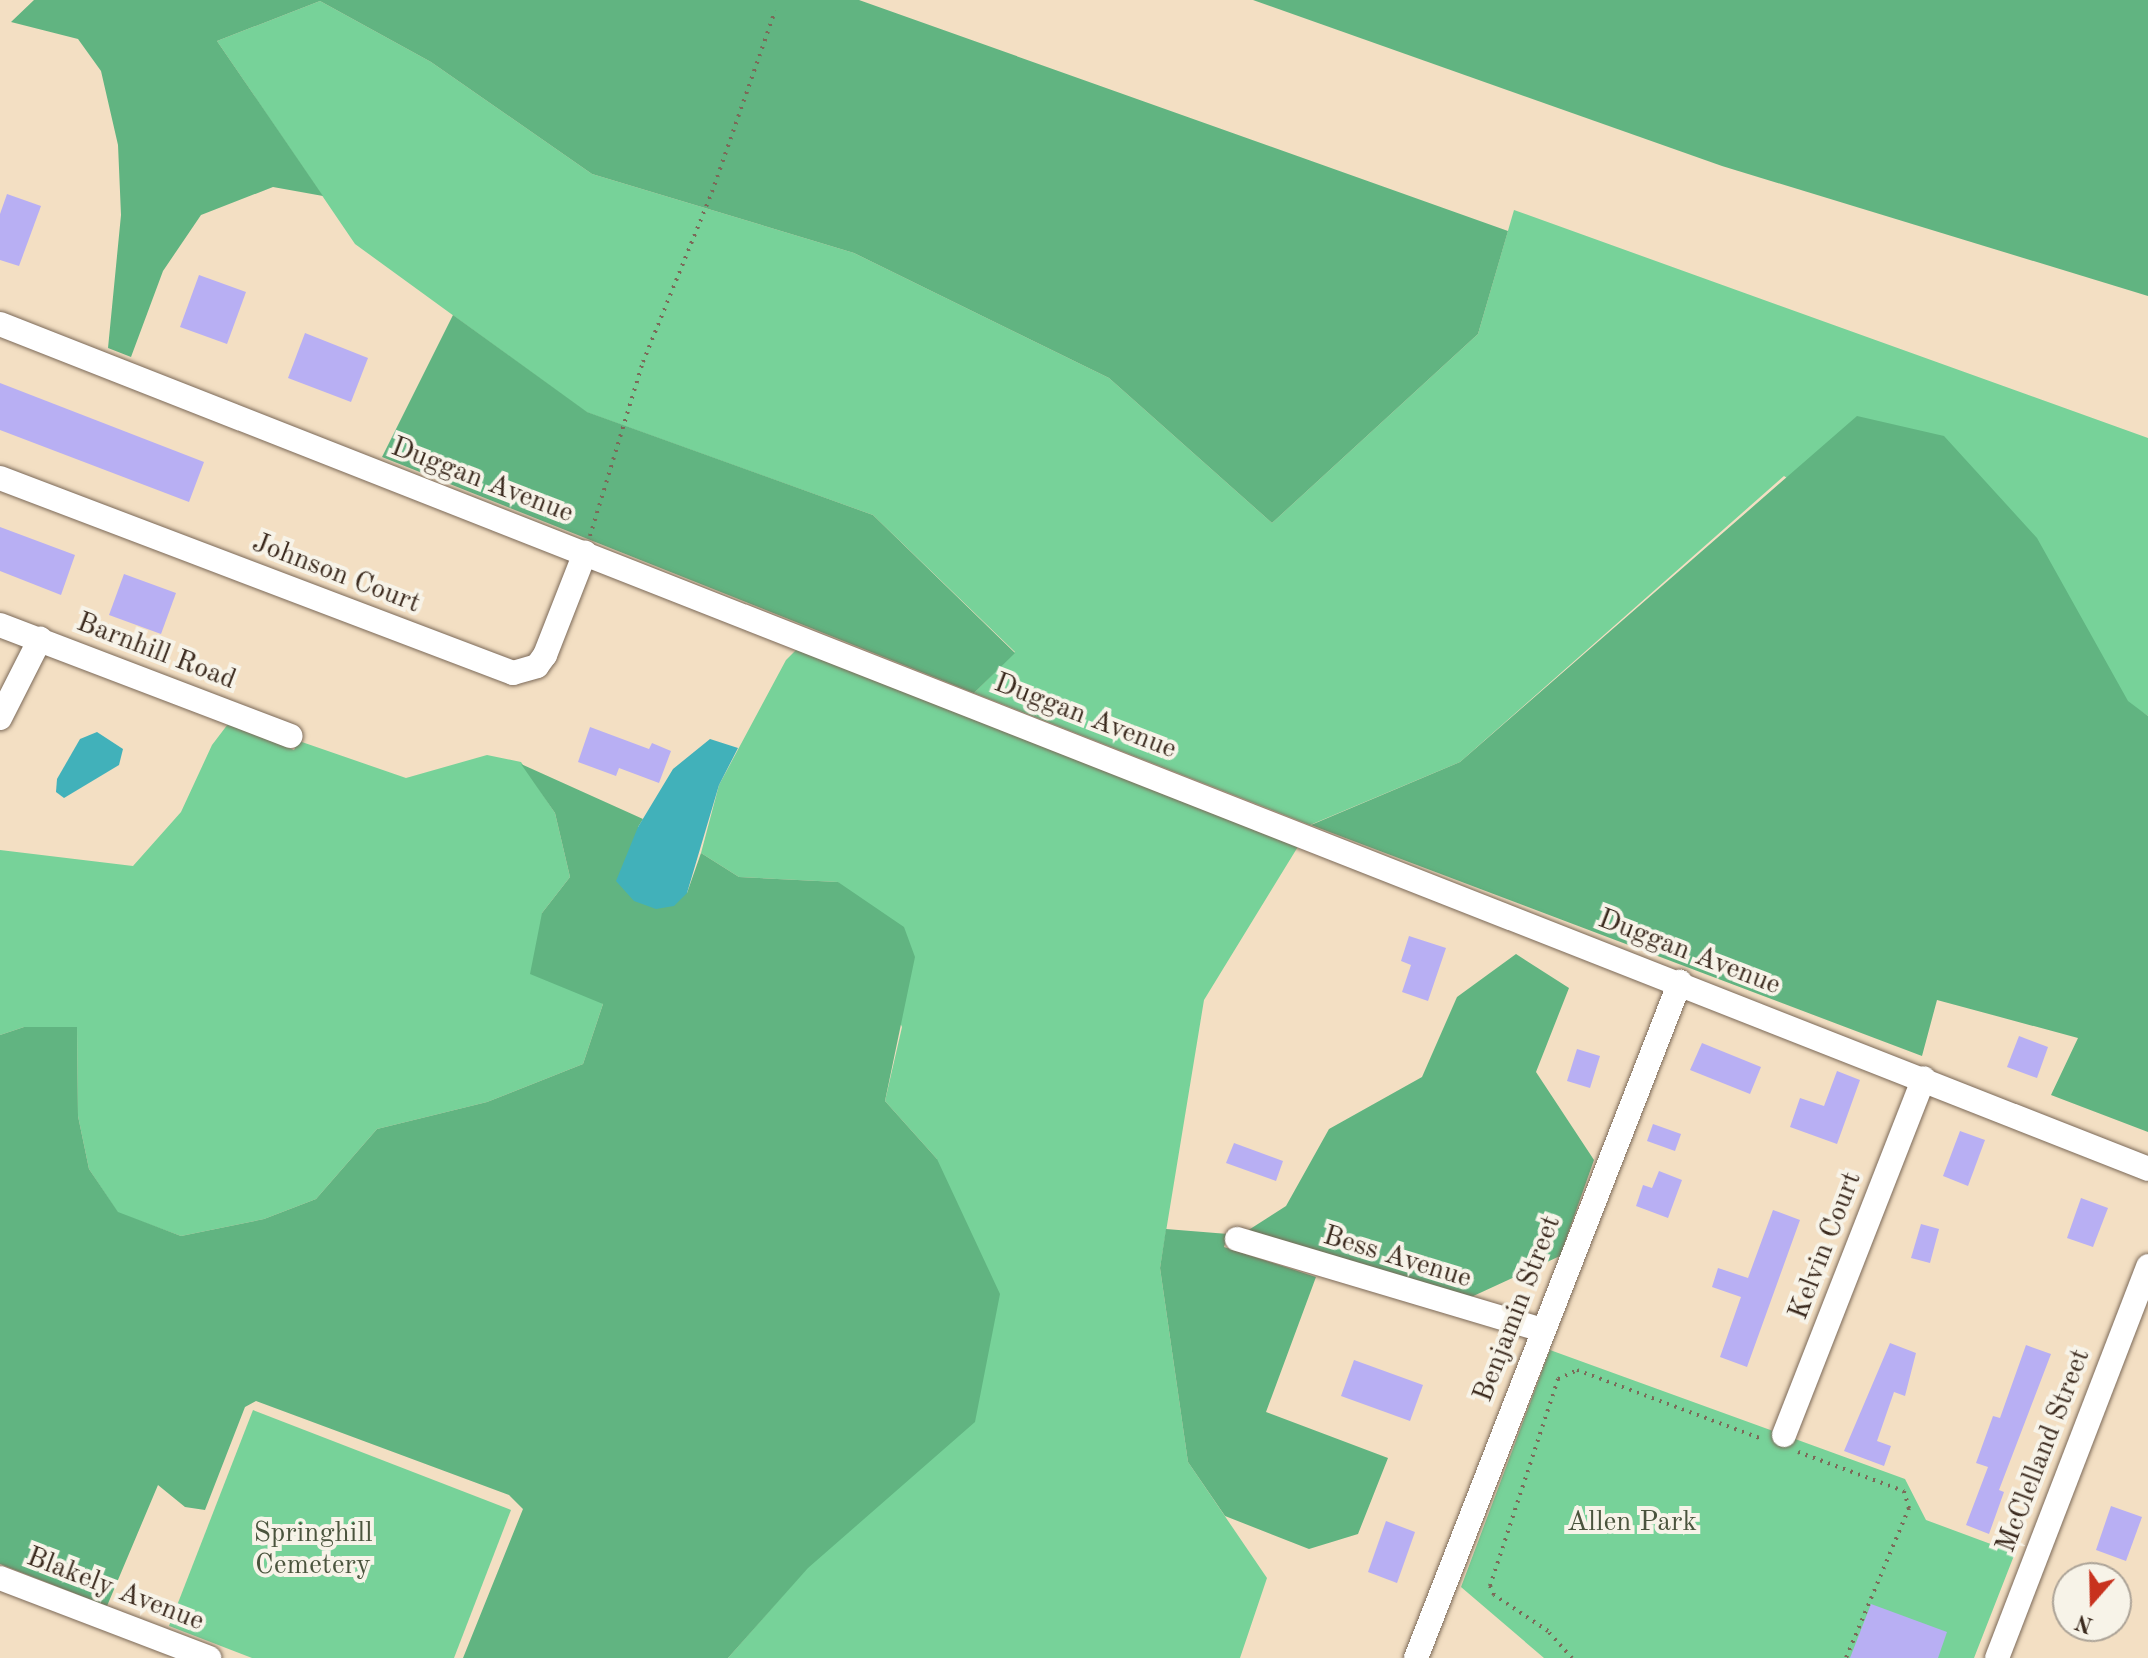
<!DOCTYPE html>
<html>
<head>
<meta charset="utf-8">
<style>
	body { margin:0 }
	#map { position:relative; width:2148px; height:1658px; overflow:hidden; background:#f3dfc3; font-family:"Old Standard TT",serif }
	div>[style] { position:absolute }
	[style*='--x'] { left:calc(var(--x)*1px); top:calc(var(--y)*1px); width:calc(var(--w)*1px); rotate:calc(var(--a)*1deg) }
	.green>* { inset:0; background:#77d299 }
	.forest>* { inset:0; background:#61b481 }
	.water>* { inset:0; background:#41b1ba }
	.building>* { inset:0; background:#b8aff3 }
	.path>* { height:4px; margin-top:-2px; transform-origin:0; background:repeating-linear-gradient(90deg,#7b6958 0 2px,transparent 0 8px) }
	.roads { filter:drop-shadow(0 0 2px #7b6958) drop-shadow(0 0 2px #7b6958) }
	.minor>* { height:24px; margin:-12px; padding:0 12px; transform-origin:12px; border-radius:12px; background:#fff }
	span { translate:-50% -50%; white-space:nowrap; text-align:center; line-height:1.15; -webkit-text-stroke:8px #f7f3e8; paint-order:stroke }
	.street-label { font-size:28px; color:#3b2a1e }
	.park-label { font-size:28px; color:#4a543d }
	.north { position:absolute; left:2052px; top:1562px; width:80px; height:80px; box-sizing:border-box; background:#f7f3e8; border:2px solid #aca397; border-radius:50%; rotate:200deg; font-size:22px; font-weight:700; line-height:32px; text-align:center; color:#3b2a1e }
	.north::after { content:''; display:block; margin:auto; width:28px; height:36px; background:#c8321e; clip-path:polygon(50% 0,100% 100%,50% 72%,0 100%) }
</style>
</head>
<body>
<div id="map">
	<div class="green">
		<i style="clip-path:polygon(320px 1px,431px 62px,592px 174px,854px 253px,1109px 378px,1272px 523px,1478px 334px,1514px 210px,2148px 438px,2148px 716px,1784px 476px,1460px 762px,1310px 825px,974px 693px,1015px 652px,873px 515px,586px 412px,355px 244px,217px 41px)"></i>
		<i style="clip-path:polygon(797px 649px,1299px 845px,1204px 1000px,1160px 1268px,1188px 1462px,1267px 1578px,1240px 1658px,728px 1658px,807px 1568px,937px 1159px,885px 1101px,902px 1027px,838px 882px,739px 877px,701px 853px,719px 785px,786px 660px)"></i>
		<i style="clip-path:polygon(228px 724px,294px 750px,299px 741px,406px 778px,487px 755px,521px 762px,555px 813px,570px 877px,542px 913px,603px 1004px,583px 1064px,487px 1102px,377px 1129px,316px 1199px,264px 1219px,181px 1236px,118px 1213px,89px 1169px,78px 1116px,77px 1027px,24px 1027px,0 1035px,0 850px,133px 866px,181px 812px,212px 745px)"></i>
		<i style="clip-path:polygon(1550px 1350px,1905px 1479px,1926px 1520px,2015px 1553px,1974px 1658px,1544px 1658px,1461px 1587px)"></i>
		<i style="clip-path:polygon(253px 1410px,511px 1510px,454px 1658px,252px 1658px,169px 1626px)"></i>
	</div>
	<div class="forest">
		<i style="clip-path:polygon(34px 0,859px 0,1508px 231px,1478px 334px,1272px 523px,1109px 378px,854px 253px,592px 174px,431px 62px,320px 1px,217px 41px,323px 196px,273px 187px,201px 215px,163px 271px,131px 357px,108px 348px,121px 215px,118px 145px,101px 71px,78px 39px,11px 22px)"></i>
		<i style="clip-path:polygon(1253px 0,2148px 0,2148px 296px,1722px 166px)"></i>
		<i style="clip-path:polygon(453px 315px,587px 412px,873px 515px,1015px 653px,974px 693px,382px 457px)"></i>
		<i style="clip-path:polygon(1857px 416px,1944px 436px,2037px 538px,2128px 701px,2148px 716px,2148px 1132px,2051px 1095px,2078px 1038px,1937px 1000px,1922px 1056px,1311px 825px,1460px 762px)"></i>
		<i style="clip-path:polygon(521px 764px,643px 819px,638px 827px,687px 893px,701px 853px,739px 877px,838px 882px,904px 927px,915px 957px,885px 1101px,937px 1159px,1000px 1294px,975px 1422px,808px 1568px,728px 1658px,463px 1658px,523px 1509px,509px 1495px,256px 1401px,245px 1407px,205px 1510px,185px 1507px,158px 1485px,107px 1606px,0 1564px,0 1035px,24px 1027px,77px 1027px,78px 1116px,89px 1169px,118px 1212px,181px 1236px,264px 1219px,316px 1199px,377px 1129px,487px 1102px,583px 1064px,603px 1004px,530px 974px,542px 913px,570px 877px,555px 813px)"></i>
		<i style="clip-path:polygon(1516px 954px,1569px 988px,1536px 1072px,1594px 1160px,1560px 1256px,1469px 1298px,1247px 1231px,1286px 1206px,1329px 1129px,1422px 1077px,1457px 997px)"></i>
		<i style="clip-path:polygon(1166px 1229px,1228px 1234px,1224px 1247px,1316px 1277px,1266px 1412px,1388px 1458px,1358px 1534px,1309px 1549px,1225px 1516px,1188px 1462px,1160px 1268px)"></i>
	</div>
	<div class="water">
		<i style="clip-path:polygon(97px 732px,123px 749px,119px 765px,64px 798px,56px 792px,57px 779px,80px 739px)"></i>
		<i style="clip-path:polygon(710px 739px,738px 748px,719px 785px,687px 893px,674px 906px,656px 909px,634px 901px,616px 881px,638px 827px,673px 769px)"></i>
	</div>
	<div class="building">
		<i style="clip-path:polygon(7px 194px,41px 206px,19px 266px,0 260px,0 214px)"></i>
		<i style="clip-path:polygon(199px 275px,246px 292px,227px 344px,180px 327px)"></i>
		<i style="clip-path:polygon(305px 333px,368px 358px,351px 402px,288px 378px)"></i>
		<i style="clip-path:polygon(0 383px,204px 462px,189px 502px,0 430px)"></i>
		<i style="clip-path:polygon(0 527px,75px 555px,61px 595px,0 571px)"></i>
		<i style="clip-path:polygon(124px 574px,176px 593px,161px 634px,109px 615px)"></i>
		<i style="clip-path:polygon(590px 727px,649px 749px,652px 743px,671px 751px,659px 783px,619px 768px,616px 776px,578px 762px)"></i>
		<i style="clip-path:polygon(1409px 936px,1446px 948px,1428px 1001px,1402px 992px,1411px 965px,1401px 961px)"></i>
		<i style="clip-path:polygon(2019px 1036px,2048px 1047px,2037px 1078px,2007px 1067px)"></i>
		<i style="clip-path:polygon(1702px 1043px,1761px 1067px,1750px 1094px,1690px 1070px)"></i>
		<i style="clip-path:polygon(1577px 1049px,1600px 1056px,1590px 1088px,1567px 1081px)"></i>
		<i style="clip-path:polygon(1837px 1071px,1860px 1080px,1837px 1144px,1790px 1127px,1800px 1098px,1824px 1106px)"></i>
		<i style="clip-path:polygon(1653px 1124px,1681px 1134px,1675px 1151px,1647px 1141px)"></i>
		<i style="clip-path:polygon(1960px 1131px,1985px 1140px,1968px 1186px,1943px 1176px)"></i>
		<i style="clip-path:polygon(1234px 1143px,1283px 1161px,1276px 1181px,1226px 1163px)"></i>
		<i style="clip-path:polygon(1659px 1171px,1682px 1180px,1668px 1218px,1636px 1206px,1643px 1185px,1652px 1188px)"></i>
		<i style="clip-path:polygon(2081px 1198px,2108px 1208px,2093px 1247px,2067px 1238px)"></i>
		<i style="clip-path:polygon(1773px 1210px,1800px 1220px,1747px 1367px,1720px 1357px,1741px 1297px,1712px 1287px,1718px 1268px,1748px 1278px)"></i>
		<i style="clip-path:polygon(1921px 1224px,1939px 1229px,1930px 1263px,1911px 1258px)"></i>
		<i style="clip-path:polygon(1890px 1343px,1916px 1353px,1905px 1396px,1894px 1392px,1877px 1441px,1891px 1446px,1884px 1466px,1844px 1451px)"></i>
		<i style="clip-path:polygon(2026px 1345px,2051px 1354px,1999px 1490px,2004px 1492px,1989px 1534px,1966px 1525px,1988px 1467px,1976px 1463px,1993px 1416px,2000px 1418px)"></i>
		<i style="clip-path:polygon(1354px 1360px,1423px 1385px,1410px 1421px,1341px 1396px)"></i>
		<i style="clip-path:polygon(2111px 1506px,2142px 1517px,2126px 1561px,2096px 1550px)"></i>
		<i style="clip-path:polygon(1386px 1521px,1415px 1532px,1397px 1583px,1368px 1572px)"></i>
		<i style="clip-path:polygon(1871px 1604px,1947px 1632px,1938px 1658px,1850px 1658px)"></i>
	</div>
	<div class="path">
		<i style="--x:590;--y:536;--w:182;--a:-73.1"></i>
		<i style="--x:643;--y:362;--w:183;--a:-67.9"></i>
		<i style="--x:712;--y:192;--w:192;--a:-70.8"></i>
		<i style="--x:1798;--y:1452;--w:113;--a:20.2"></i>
		<i style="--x:1904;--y:1491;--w:18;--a:74"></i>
		<i style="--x:1909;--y:1508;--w:163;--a:112.8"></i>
		<i style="--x:1572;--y:1658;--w:36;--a:-132"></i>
		<i style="--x:1548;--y:1631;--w:65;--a:-146.3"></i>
		<i style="--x:1494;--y:1595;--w:10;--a:-114"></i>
		<i style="--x:1490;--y:1586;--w:218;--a:-71.8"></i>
		<i style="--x:1558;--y:1379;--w:21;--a:-25"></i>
		<i style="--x:1577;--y:1370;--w:198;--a:20.4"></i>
	</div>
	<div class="roads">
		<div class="minor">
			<i style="--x:0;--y:324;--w:2308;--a:21.47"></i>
			<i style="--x:0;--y:478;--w:549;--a:20.81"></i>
			<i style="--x:513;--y:673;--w:25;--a:-16"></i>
			<i style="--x:537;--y:666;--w:14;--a:-54"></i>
			<i style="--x:545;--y:655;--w:110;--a:-68.6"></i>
			<i style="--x:0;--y:625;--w:311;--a:20.9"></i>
			<i style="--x:0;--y:718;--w:89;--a:-63.1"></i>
			<i style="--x:1237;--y:1239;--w:318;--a:16.6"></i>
			<i style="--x:1784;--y:1435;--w:383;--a:-68.6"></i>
			<i style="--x:0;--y:1578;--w:224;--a:20.9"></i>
			<i style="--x:1416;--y:1658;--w:726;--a:-68.67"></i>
			<i style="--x:1997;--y:1658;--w:420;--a:-68.9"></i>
		</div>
	</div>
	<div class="street-label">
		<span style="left:482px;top:481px;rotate:21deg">Duggan Avenue</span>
		<span style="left:336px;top:574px;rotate:21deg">Johnson Court</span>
		<span style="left:156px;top:652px;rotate:21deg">Barnhill Road</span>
		<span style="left:1085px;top:717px;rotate:21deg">Duggan Avenue</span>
		<span style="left:1689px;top:953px;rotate:21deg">Duggan Avenue</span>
		<span style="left:1826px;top:1246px;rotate:-69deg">Kelvin Court</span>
		<span style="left:1397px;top:1258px;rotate:17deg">Bess Avenue</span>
		<span style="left:1518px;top:1309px;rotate:-69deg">Benjamin Street</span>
		<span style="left:2044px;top:1451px;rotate:-69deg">McClelland Street</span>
		<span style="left:115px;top:1590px;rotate:21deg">Blakely Avenue</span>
	</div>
	<div class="park-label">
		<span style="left:1632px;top:1523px">Allen Park</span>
		<span style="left:313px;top:1550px">Springhill<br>Cemetery</span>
	</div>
	<div class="north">N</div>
</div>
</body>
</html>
